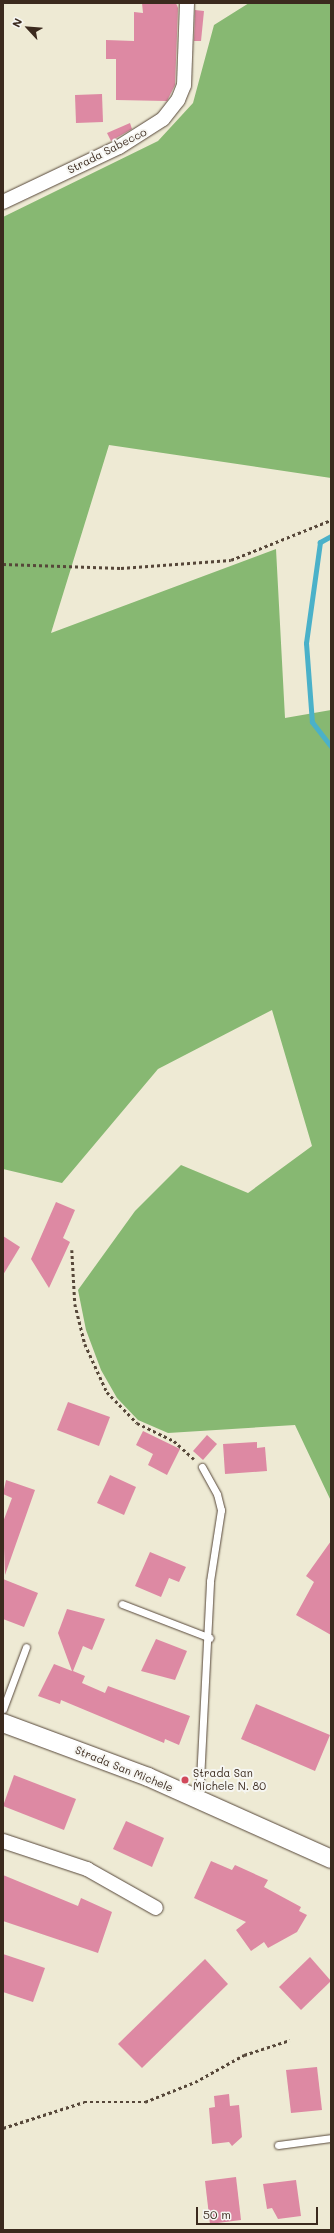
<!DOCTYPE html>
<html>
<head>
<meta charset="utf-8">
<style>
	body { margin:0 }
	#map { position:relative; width:334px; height:2233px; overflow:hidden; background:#eeead4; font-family:Mali,sans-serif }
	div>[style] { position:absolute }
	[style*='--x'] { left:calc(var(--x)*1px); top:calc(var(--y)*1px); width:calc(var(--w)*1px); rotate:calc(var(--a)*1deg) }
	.forest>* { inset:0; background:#87b872 }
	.stream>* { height:5px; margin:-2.5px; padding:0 2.5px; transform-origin:2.5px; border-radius:2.5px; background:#4ab1c9 }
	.building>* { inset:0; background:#dd89a3 }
	.path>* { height:2.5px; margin-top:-1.25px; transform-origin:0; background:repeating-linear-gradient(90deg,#564739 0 3px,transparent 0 6px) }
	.roads { filter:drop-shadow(0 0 1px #564739) drop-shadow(0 0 1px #564739) }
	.service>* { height:7px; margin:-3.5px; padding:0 3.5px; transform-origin:3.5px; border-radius:3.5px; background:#fff }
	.minor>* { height:14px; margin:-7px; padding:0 7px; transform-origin:7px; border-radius:7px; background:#fff }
	.tertiary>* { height:18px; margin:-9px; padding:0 9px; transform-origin:9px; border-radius:9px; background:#fff }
	.dots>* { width:11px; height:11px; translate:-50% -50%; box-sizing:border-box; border:2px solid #f6f6f2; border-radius:50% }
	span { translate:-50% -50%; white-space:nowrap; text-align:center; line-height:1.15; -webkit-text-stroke:4px #f6f6f2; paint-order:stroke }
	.street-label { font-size:11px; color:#3b2a1e }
	.poi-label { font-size:11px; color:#3b2a1e }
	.left { translate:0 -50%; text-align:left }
	.frame { position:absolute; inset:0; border:4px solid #3b2a1e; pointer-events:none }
	.north { position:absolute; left:8px; top:8px; width:40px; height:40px; -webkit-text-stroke:3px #f6f6f2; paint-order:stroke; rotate:296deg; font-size:11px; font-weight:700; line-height:16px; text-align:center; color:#3b2a1e }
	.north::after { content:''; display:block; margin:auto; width:14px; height:18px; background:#3b2a1e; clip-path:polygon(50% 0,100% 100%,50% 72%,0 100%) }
	.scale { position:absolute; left:196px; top:2207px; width:122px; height:18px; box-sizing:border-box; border:2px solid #3b2a1e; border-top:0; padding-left:5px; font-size:12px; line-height:14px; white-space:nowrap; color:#3b2a1e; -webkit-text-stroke:3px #f6f6f2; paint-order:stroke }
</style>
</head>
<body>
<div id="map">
	<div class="forest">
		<i style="clip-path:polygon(249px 3px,331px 3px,331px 478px,109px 445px,51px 633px,276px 549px,285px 718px,331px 710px,331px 1501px,295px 1425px,168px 1433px,138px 1420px,117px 1398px,101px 1370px,86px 1330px,78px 1290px,135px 1211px,181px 1165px,248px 1193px,312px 1146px,272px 1010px,158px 1069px,62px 1183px,3px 1169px,3px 217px,158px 141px,193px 103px,214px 25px)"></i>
	</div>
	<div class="stream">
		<i style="--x:331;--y:536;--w:13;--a:151"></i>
		<i style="--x:320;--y:542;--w:102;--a:97.9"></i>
		<i style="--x:306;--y:643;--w:79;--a:85.7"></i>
		<i style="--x:312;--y:722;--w:31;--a:52"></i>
	</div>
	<div class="building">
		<i style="clip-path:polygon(142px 3px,176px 3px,178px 8px,175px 85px,167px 101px,116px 100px,116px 59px,106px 59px,106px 40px,134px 41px,134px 12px,143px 13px)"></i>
		<i style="clip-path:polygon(195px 10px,204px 11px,201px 41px,194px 41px)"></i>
		<i style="clip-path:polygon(102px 94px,103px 122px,76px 123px,75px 95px)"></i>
		<i style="clip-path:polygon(130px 123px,132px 129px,111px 141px,107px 133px)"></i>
		<i style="clip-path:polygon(56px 1202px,75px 1210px,63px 1238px,70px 1242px,49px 1288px,31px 1259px)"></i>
		<i style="clip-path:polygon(3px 1236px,20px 1247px,3px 1275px)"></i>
		<i style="clip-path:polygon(68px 1402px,110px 1417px,99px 1446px,57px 1430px)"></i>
		<i style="clip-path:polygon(143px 1431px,180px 1449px,167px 1475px,148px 1465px,153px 1454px,136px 1445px)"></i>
		<i style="clip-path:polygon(207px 1435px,217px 1444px,203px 1460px,193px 1451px)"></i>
		<i style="clip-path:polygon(257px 1442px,257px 1448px,265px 1447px,267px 1471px,225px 1474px,223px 1444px)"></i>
		<i style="clip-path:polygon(110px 1475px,136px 1487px,124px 1515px,97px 1503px)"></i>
		<i style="clip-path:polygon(6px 1480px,35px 1490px,5px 1575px,3px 1522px,12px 1498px,3px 1494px)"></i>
		<i style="clip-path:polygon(331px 1541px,331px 1635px,296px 1615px,314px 1582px,306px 1576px)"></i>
		<i style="clip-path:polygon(150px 1552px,186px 1567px,179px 1582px,169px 1578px,161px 1597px,135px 1586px)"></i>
		<i style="clip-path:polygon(3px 1579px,38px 1593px,24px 1627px,3px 1619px)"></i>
		<i style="clip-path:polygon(67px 1609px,105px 1619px,92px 1650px,83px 1646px,73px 1671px,85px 1676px,82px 1683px,105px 1693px,108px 1686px,190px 1716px,179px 1745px,165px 1739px,164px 1743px,61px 1700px,60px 1704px,38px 1696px,54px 1664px,72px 1671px,58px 1633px)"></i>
		<i style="clip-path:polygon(156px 1639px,187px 1651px,175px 1680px,141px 1671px)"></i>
		<i style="clip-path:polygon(256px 1704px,330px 1735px,315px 1771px,241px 1739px)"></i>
		<i style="clip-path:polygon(14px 1775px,76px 1799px,64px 1830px,3px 1806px)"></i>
		<i style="clip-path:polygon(126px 1821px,164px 1838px,152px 1867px,113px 1849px)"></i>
		<i style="clip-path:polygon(211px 1861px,232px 1870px,235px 1865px,268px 1880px,264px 1887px,301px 1907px,299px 1911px,307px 1915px,297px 1932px,268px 1948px,264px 1942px,251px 1951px,236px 1930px,246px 1922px,194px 1898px)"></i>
		<i style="clip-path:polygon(3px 1875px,78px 1906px,81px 1898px,112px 1912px,98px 1953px,3px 1921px)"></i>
		<i style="clip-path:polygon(3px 1954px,45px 1968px,33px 2002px,3px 1992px)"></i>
		<i style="clip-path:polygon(310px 1957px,331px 1981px,301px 2010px,279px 1987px)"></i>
		<i style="clip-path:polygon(205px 1959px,228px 1984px,142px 2068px,118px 2044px)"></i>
		<i style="clip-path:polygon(317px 2067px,322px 2110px,291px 2113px,286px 2070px)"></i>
		<i style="clip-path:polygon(229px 2094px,230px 2106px,239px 2105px,242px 2137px,232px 2146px,229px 2142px,212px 2144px,209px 2108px,215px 2107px,214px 2096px)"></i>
		<i style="clip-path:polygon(236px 2177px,241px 2220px,210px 2224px,205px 2181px)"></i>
		<i style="clip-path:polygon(296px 2180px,301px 2216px,278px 2219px,272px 2208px,267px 2209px,263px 2184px)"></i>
	</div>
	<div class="path">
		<i style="--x:3;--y:564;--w:118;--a:1.9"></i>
		<i style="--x:121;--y:568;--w:110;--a:-4.2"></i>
		<i style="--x:231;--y:560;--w:108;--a:-21.8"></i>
		<i style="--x:72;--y:1250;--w:54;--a:86.8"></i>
		<i style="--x:75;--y:1304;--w:41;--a:76"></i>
		<i style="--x:85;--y:1344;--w:53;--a:65.4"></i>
		<i style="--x:107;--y:1392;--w:43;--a:45.9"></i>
		<i style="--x:137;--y:1423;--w:41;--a:25.9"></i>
		<i style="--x:174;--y:1441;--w:27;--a:42"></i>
		<i style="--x:3;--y:2128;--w:85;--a:-17.8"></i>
		<i style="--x:84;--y:2102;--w:61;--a:0"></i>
		<i style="--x:145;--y:2102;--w:54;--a:-21.8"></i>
		<i style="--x:195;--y:2082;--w:56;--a:-28.9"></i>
		<i style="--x:244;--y:2055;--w:48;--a:-18.1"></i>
	</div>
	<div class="roads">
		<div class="service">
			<i style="--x:122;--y:1604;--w:94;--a:21.1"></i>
			<i style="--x:3;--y:1709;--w:66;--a:-69.6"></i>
			<i style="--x:199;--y:1800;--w:219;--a:-87.1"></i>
			<i style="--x:210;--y:1581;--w:72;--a:-81.2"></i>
			<i style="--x:221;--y:1510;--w:16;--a:-104"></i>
			<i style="--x:217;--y:1494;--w:31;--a:-119"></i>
			<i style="--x:278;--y:2145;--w:53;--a:-7.5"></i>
		</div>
		<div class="minor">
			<i style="--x:3;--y:202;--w:128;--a:-25.4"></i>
			<i style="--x:119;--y:147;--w:52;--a:-32.5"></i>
			<i style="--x:163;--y:119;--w:24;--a:-52"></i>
			<i style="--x:178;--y:100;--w:16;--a:-68"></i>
			<i style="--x:184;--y:85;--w:82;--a:-87.9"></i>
			<i style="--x:3;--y:1841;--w:89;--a:18.4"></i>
			<i style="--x:87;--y:1869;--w:79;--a:29.5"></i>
		</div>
		<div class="tertiary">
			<i style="--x:3;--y:1723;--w:155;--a:20.4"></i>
			<i style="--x:148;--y:1777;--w:201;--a:24.1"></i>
		</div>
	</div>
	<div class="dots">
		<i style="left:185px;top:1780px;background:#d1495b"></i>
	</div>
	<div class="street-label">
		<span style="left:107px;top:151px;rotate:-27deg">Strada Sabecco</span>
		<span style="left:124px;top:1769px;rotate:22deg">Strada San Michele</span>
	</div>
	<div class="poi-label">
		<span class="left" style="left:193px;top:1780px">Strada San<br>Michele N. 80</span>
	</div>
	<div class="frame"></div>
	<div class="north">N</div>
	<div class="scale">50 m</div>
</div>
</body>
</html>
